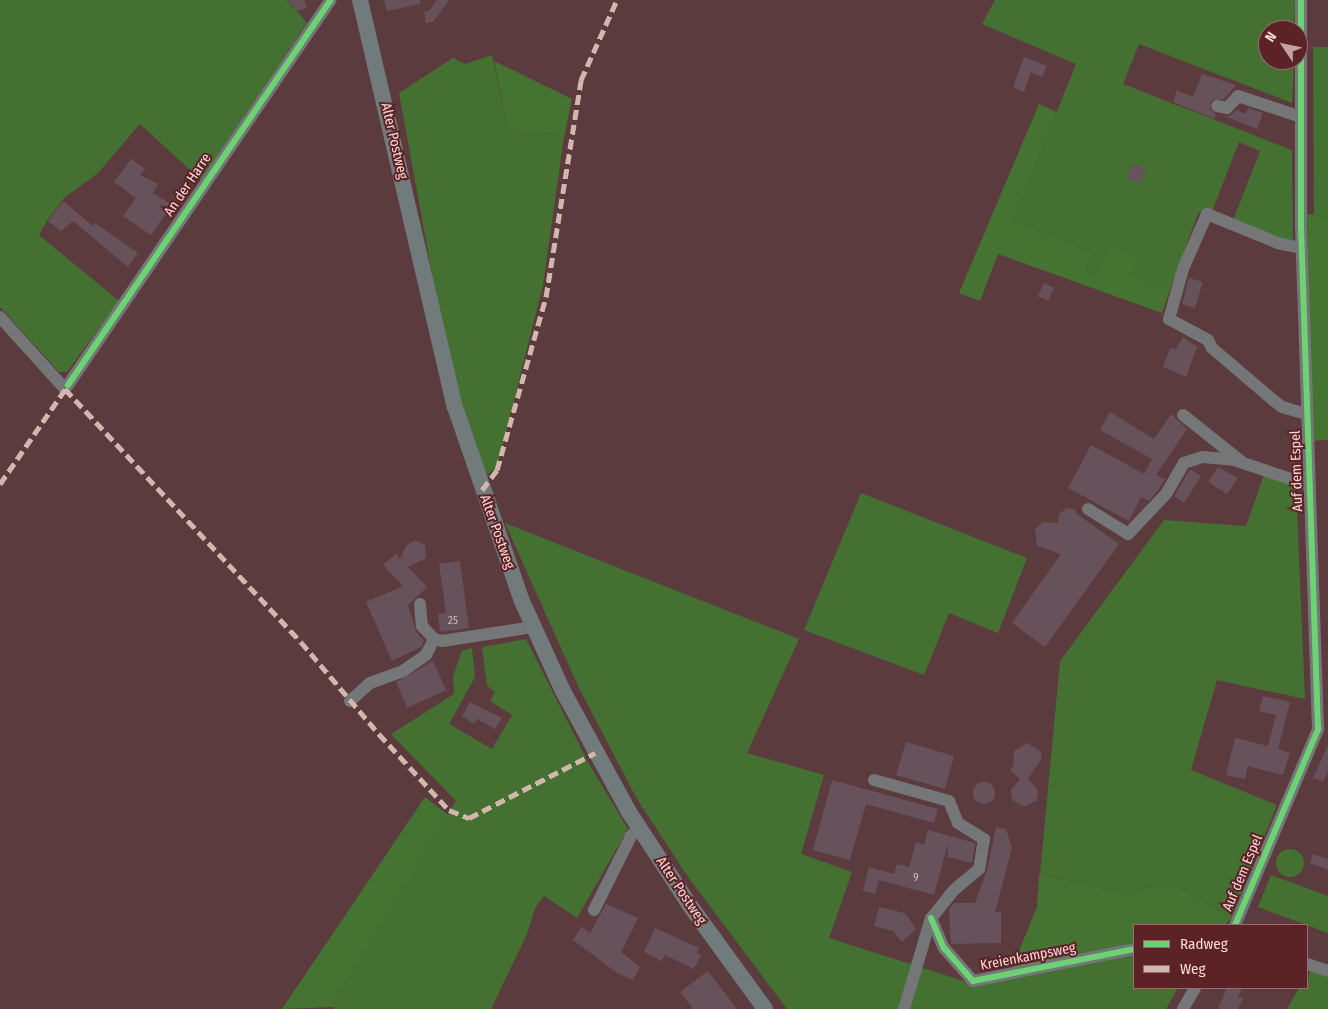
<!DOCTYPE html>
<html>
<head>
<meta charset="utf-8">
<style>
	body { margin:0 }
	#map { position:relative; width:1328px; height:1009px; overflow:hidden; background:#5b3b3d; font-family:"Fira Sans Condensed",sans-serif }
	div>[style] { position:absolute }
	[style*='--x'] { left:calc(var(--x)*1px); top:calc(var(--y)*1px); width:calc(var(--w)*1px); rotate:calc(var(--a)*1deg) }
	.green>* { inset:0; background:#447131 }
	.round { border-radius:50% }
	.forest>* { inset:0; background:#457432 }
	.building>* { inset:0; background:#67525b }
	.minor>* { height:12px; margin:-6px; padding:0 6px; transform-origin:6px; border-radius:6px; background:#757677 }
	.major>* { height:16px; margin:-8px; padding:0 8px; transform-origin:8px; border-radius:8px; background:#717b7c }
	.quiet>* { height:5px; margin-top:-2.5px; transform-origin:0; background:repeating-linear-gradient(90deg,#d1b7ad 0 10px,transparent 0 15px) }
	.cycleway>* { height:6px; margin:-3px; padding:0 3px; transform-origin:3px; border-radius:3px; background:#6cd273 }
	span { translate:-50% -50%; white-space:nowrap; text-align:center; line-height:1.15; -webkit-text-stroke:4px #5c2327; paint-order:stroke }
	.number-label { font-size:11px; color:#d8b6b9 }
	.number-label span { -webkit-text-stroke-width:0 }
	.street-label { font-size:14px; color:#fdd8d8 }
	.legend { position:absolute; left:1133px; top:924px; width:175px; height:65px; box-sizing:border-box; background:#5c2327; border:1px solid #9c6b6e; margin:0; padding:6px 9px; list-style:none; font-size:15px; color:#fdd8d8 }
	.legend li { display:flex; align-items:center; gap:10px; height:25px }
	.legend b { width:25px; border:1px solid #9c6b6e }
	.north { position:absolute; left:1258px; top:20px; width:50px; height:50px; box-sizing:border-box; background:#5c2327; border:1px solid #9c6b6e; border-radius:50%; rotate:304deg; font-size:14px; font-weight:700; line-height:20px; text-align:center; color:#fdd8d8 }
	.north::after { content:''; display:block; margin:auto; width:18px; height:22px; background:#c4a1a2; clip-path:polygon(50% 0,100% 100%,50% 72%,0 100%) }
</style>
</head>
<body>
<div id="map">
	<div class="green">
		<i style="clip-path:polygon(0 0,287px 0,307px 23px,201px 180px,140px 124px,97px 174px,64px 198px,46px 222px,39px 235px,119px 301px,67px 372px,59px 372px,0 307px)"></i>
		<i style="clip-path:polygon(995px 0,1295px 0,1294px 30px,1268px 30px,1268px 60px,1294px 60px,1292px 103px,1139px 44px,1123px 84px,1292px 150px,1293px 242px,1232px 223px,1260px 151px,1239px 142px,1211px 214px,1203px 211px,1198px 213px,1170px 290px,1130px 275px,1109px 246px,1094px 276px,1085px 272px,1093px 253px,1013px 221px,1076px 64px,982px 24px)"></i>
		<i style="clip-path:polygon(1313px 47px,1328px 47px,1328px 217px,1314px 215px)"></i>
		<i style="clip-path:polygon(492px 55px,508px 130px,549px 133px,564px 137px,543px 285px,497px 467px,488px 474px,478px 468px,439px 312px,399px 93px,453px 58px,465px 64px)"></i>
		<i style="clip-path:polygon(1264px 475px,1296px 486px,1305px 699px,1217px 680px,1191px 770px,1277px 805px,1231px 918px,1175px 885px,1113px 891px,1040px 874px,1060px 661px,1164px 520px,1246px 526px)"></i>
		<i style="clip-path:polygon(861px 493px,1027px 558px,998px 633px,949px 613px,924px 675px,804px 630px)"></i>
		<i style="clip-path:polygon(505px 523px,799px 639px,747px 753px,824px 775px,801px 854px,852px 872px,829px 938px,976px 985px,1134px 953px,1134px 988px,1178px 988px,1166px 1009px,787px 1009px,688px 877px,637px 799px,578px 686px)"></i>
		<i style="clip-path:polygon(526px 639px,589px 764px,628px 829px,577px 918px,544px 896px,535px 908px,527px 934px,491px 1009px,335px 1009px,332px 1007px,456px 801px,391px 734px,454px 694px,453px 676px,462px 651px,472px 648px,475px 677px,449px 724px,492px 749px,512px 715px,490px 701px,495px 692px,487px 686px,482px 647px)"></i>
		<i class="round" style="left:1276px;top:849px;width:28px;height:28px"></i>
		<i style="clip-path:polygon(1271px 875px,1328px 896px,1328px 933px,1258px 907px)"></i>
		<i style="clip-path:polygon(1310px 969px,1328px 975px,1328px 1009px,1287px 1009px,1299px 988px,1307px 988px)"></i>
	</div>
	<div class="forest">
		<i style="clip-path:polygon(494px 61px,572px 99px,564px 137px,549px 133px,508px 130px)"></i>
		<i style="clip-path:polygon(1039px 104px,1057px 112px,1013px 221px,1093px 253px,1085px 272px,1094px 276px,1109px 246px,1138px 258px,1131px 275px,1170px 290px,1162px 313px,998px 254px,980px 301px,959px 293px)"></i>
		<i style="clip-path:polygon(1307px 214px,1328px 217px,1328px 440px,1312px 441px)"></i>
		<i style="clip-path:polygon(425px 797px,448px 815px,332px 1007px,282px 1009px)"></i>
		<i style="clip-path:polygon(1039px 874px,1113px 891px,1175px 885px,1231px 918px,1225px 925px,1134px 925px,1134px 944px,1012px 968px,1037px 907px)"></i>
	</div>
	<div class="building">
		<i style="clip-path:polygon(288px 0,304px 0,307px 8px,297px 11px)"></i>
		<i style="clip-path:polygon(384px 0,420px 0,420px 4px,387px 11px)"></i>
		<i style="clip-path:polygon(437px 0,449px 0,433px 22px,426px 23px,424px 12px,429px 11px)"></i>
		<i style="clip-path:polygon(1024px 57px,1047px 66px,1042px 77px,1031px 72px,1024px 92px,1013px 87px)"></i>
		<i style="clip-path:polygon(1202px 74px,1236px 85px,1224px 99px,1211px 101px,1210px 109px,1216px 114px,1214px 119px,1173px 102px,1177px 90px,1193px 97px)"></i>
		<i style="clip-path:polygon(1248px 108px,1263px 113px,1257px 129px,1222px 115px,1230px 116px,1236px 110px,1246px 114px)"></i>
		<i style="clip-path:polygon(131px 159px,145px 169px,140px 175px,158px 184px,153px 193px,172px 205px,151px 235px,123px 216px,136px 198px,114px 182px)"></i>
		<i style="clip-path:polygon(1133px 163px,1146px 169px,1140px 183px,1127px 178px)"></i>
		<i style="clip-path:polygon(63px 201px,93px 226px,95px 223px,138px 253px,128px 267px,73px 221px,61px 231px,48px 221px)"></i>
		<i style="clip-path:polygon(1189px 278px,1203px 282px,1195px 308px,1182px 304px)"></i>
		<i style="clip-path:polygon(1044px 283px,1054px 288px,1048px 301px,1038px 296px)"></i>
		<i style="clip-path:polygon(1183px 337px,1197px 347px,1186px 377px,1163px 367px,1170px 348px,1176px 349px)"></i>
		<i style="clip-path:polygon(1110px 412px,1154px 439px,1171px 414px,1187px 429px,1156px 475px,1165px 479px,1159px 489px,1149px 501px,1141px 497px,1129px 521px,1068px 488px,1091px 445px,1144px 474px,1152px 459px,1100px 430px)"></i>
		<i style="clip-path:polygon(1218px 467px,1238px 478px,1227px 494px,1208px 482px)"></i>
		<i style="clip-path:polygon(1190px 469px,1201px 476px,1184px 503px,1174px 496px)"></i>
		<i style="clip-path:polygon(1067px 508px,1075px 509px,1077px 514px,1119px 544px,1045px 647px,1012px 623px,1061px 554px,1037px 546px,1035px 529px,1043px 522px,1058px 523px,1059px 514px)"></i>
		<i style="clip-path:polygon(415px 540px,425px 545px,426px 558px,408px 567px,427px 587px,408px 605px,416px 631px,424px 641px,421px 647px,392px 661px,366px 602px,403px 586px,383px 565px,396px 554px,400px 559px,406px 546px)"></i>
		<i style="clip-path:polygon(460px 561px,469px 628px,440px 632px,438px 614px,446px 613px,439px 564px)"></i>
		<i style="clip-path:polygon(433px 661px,446px 690px,407px 708px,396px 682px)"></i>
		<i style="clip-path:polygon(1263px 696px,1290px 702px,1278px 749px,1290px 753px,1283px 775px,1248px 766px,1245px 779px,1226px 775px,1235px 738px,1268px 746px,1276px 715px,1259px 711px)"></i>
		<i style="clip-path:polygon(470px 702px,502px 718px,495px 729px,477px 719px,474px 724px,462px 716px)"></i>
		<i style="clip-path:polygon(906px 742px,954px 756px,945px 789px,896px 775px)"></i>
		<i style="clip-path:polygon(1027px 743px,1040px 751px,1042px 758px,1028px 779px,1038px 790px,1037px 800px,1024px 807px,1012px 800px,1011px 790px,1020px 779px,1010px 770px,1013px 766px,1014px 751px)"></i>
		<i style="clip-path:polygon(1328px 745px,1328px 771px,1323px 782px,1313px 778px)"></i>
		<i style="clip-path:polygon(832px 780px,938px 809px,934px 823px,866px 804px,850px 860px,813px 850px)"></i>
		<i class="round" style="left:973px;top:782px;width:22px;height:22px"></i>
		<i style="clip-path:polygon(996px 827px,1006px 829px,1012px 848px,995px 912px,1001px 912px,1001px 943px,951px 944px,949px 909px,954px 903px,975px 903px,987px 870px)"></i>
		<i style="clip-path:polygon(928px 830px,975px 843px,972px 863px,948px 857px,948px 844px,934px 895px,879px 880px,875px 894px,863px 891px,869px 867px,894px 874px,897px 864px,909px 867px,916px 842px,924px 845px)"></i>
		<i style="clip-path:polygon(1313px 854px,1328px 859px,1328px 870px,1310px 863px)"></i>
		<i style="clip-path:polygon(606px 904px,638px 918px,621px 952px,640px 967px,633px 980px,617px 973px,573px 940px,581px 927px,590px 933px)"></i>
		<i style="clip-path:polygon(879px 907px,905px 913px,916px 929px,902px 942px,893px 931px,874px 926px)"></i>
		<i style="clip-path:polygon(655px 928px,699px 948px,697px 953px,701px 955px,694px 969px,665px 955px,662px 961px,644px 952px)"></i>
		<i style="clip-path:polygon(708px 971px,737px 1009px,693px 1009px,680px 992px)"></i>
		<i style="clip-path:polygon(1227px 988px,1242px 988px,1238px 997px,1243px 998px,1238px 1009px,1218px 1009px)"></i>
	</div>
	<div class="minor">
		<i style="--x:1217;--y:106;--w:10;--a:11"></i>
		<i style="--x:1227;--y:108;--w:16;--a:-47"></i>
		<i style="--x:1238;--y:96;--w:66;--a:18.4"></i>
		<i style="--x:1301;--y:248;--w:24;--a:-168"></i>
		<i style="--x:1278;--y:243;--w:77;--a:-157.8"></i>
		<i style="--x:1207;--y:214;--w:60;--a:113.6"></i>
		<i style="--x:1183;--y:269;--w:52;--a:105.6"></i>
		<i style="--x:1169;--y:319;--w:44;--a:28.3"></i>
		<i style="--x:1208;--y:340;--w:9;--a:63"></i>
		<i style="--x:1212;--y:348;--w:80;--a:40.4"></i>
		<i style="--x:1273;--y:400;--w:11;--a:38"></i>
		<i style="--x:1282;--y:407;--w:26;--a:16"></i>
		<i style="--x:0;--y:317;--w:97;--a:47.9"></i>
		<i style="--x:68;--y:385;--w:466;--a:-55.7"></i>
		<i style="--x:1183;--y:415;--w:75;--a:38.5"></i>
		<i style="--x:1088;--y:509;--w:47;--a:32"></i>
		<i style="--x:1128;--y:534;--w:55;--a:-46.5"></i>
		<i style="--x:1166;--y:494;--w:36;--a:-60"></i>
		<i style="--x:1184;--y:463;--w:19;--a:-18"></i>
		<i style="--x:1202;--y:457;--w:32;--a:5"></i>
		<i style="--x:1234;--y:460;--w:79;--a:18.4"></i>
		<i style="--x:420;--y:604;--w:22;--a:85"></i>
		<i style="--x:422;--y:626;--w:18;--a:47"></i>
		<i style="--x:434;--y:639;--w:8;--a:14"></i>
		<i style="--x:442;--y:641;--w:93;--a:-8.7"></i>
		<i style="--x:350;--y:701;--w:27;--a:-42"></i>
		<i style="--x:370;--y:683;--w:35;--a:-20"></i>
		<i style="--x:403;--y:671;--w:28;--a:-35"></i>
		<i style="--x:426;--y:655;--w:18;--a:-63"></i>
		<i style="--x:874;--y:780;--w:78;--a:15.6"></i>
		<i style="--x:949;--y:801;--w:24;--a:68"></i>
		<i style="--x:958;--y:823;--w:31;--a:32"></i>
		<i style="--x:984;--y:839;--w:30;--a:99"></i>
		<i style="--x:979;--y:869;--w:33;--a:140"></i>
		<i style="--x:954;--y:890;--w:36;--a:129"></i>
		<i style="--x:931;--y:918;--w:95;--a:106.5"></i>
		<i style="--x:594;--y:910;--w:83;--a:-63.4"></i>
		<i style="--x:631;--y:836;--w:12;--a:-48"></i>
		<i style="--x:931;--y:918;--w:33;--a:67"></i>
		<i style="--x:944;--y:948;--w:44;--a:48.7"></i>
		<i style="--x:973;--y:981;--w:164;--a:-11.2"></i>
		<i style="--x:1235;--y:925;--w:213;--a:-67"></i>
		<i style="--x:1318;--y:729;--w:502;--a:-91.94"></i>
		<i style="--x:1301;--y:227;--w:227;--a:-90"></i>
		<i style="--x:1307;--y:964;--w:22;--a:18"></i>
		<i style="--x:1183;--y:1009;--w:24;--a:-60"></i>
	</div>
	<div class="major">
		<i style="--x:360;--y:0;--w:418;--a:76.9"></i>
		<i style="--x:455;--y:407;--w:203;--a:71"></i>
		<i style="--x:521;--y:599;--w:101;--a:65.5"></i>
		<i style="--x:563;--y:691;--w:138;--a:61.4"></i>
		<i style="--x:629;--y:812;--w:113;--a:56.9"></i>
		<i style="--x:691;--y:907;--w:126;--a:54"></i>
	</div>
	<div class="quiet">
		<i style="--x:65;--y:389;--w:346;--a:47"></i>
		<i style="--x:301;--y:642;--w:121;--a:49.7"></i>
		<i style="--x:379;--y:734;--w:103;--a:47.4"></i>
		<i style="--x:449;--y:810;--w:22;--a:22"></i>
		<i style="--x:469;--y:818;--w:142;--a:-27.3"></i>
		<i style="--x:0;--y:484;--w:120;--a:-55.5"></i>
		<i style="--x:482;--y:490;--w:25;--a:-53"></i>
		<i style="--x:497;--y:470;--w:180;--a:-74.2"></i>
		<i style="--x:546;--y:297;--w:220;--a:-80.8"></i>
		<i style="--x:581;--y:80;--w:88;--a:-65.8"></i>
	</div>
	<div class="cycleway">
		<i style="--x:68;--y:385;--w:466;--a:-55.7"></i>
		<i style="--x:931;--y:918;--w:33;--a:67"></i>
		<i style="--x:944;--y:948;--w:44;--a:48.7"></i>
		<i style="--x:973;--y:981;--w:164;--a:-11.2"></i>
		<i style="--x:1235;--y:925;--w:213;--a:-67"></i>
		<i style="--x:1318;--y:729;--w:502;--a:-91.94"></i>
		<i style="--x:1301;--y:227;--w:227;--a:-90"></i>
	</div>
	<div class="number-label">
		<span style="left:453px;top:621px">25</span>
		<span style="left:916px;top:878px">9</span>
	</div>
	<div class="street-label">
		<span style="left:394px;top:141px;rotate:77deg">Alter Postweg</span>
		<span style="left:188px;top:185px;rotate:-56deg">An der Harre</span>
		<span style="left:1297px;top:471px;rotate:-92deg">Auf dem Espel</span>
		<span style="left:497px;top:532px;rotate:70deg">Alter Postweg</span>
		<span style="left:1243px;top:873px;rotate:-67deg">Auf dem Espel</span>
		<span style="left:681px;top:891px;rotate:56deg">Alter Postweg</span>
		<span style="left:1028px;top:957px;rotate:-11deg">Kreienkampsweg</span>
	</div>
	<ul class="legend">
	<li><b style="height:6px;background:#6cd273"></b>Radweg</li>
	<li><b style="height:6px;background:#d1b7ad"></b>Weg</li>
	</ul>
	<div class="north">N</div>
</div>
</body>
</html>
